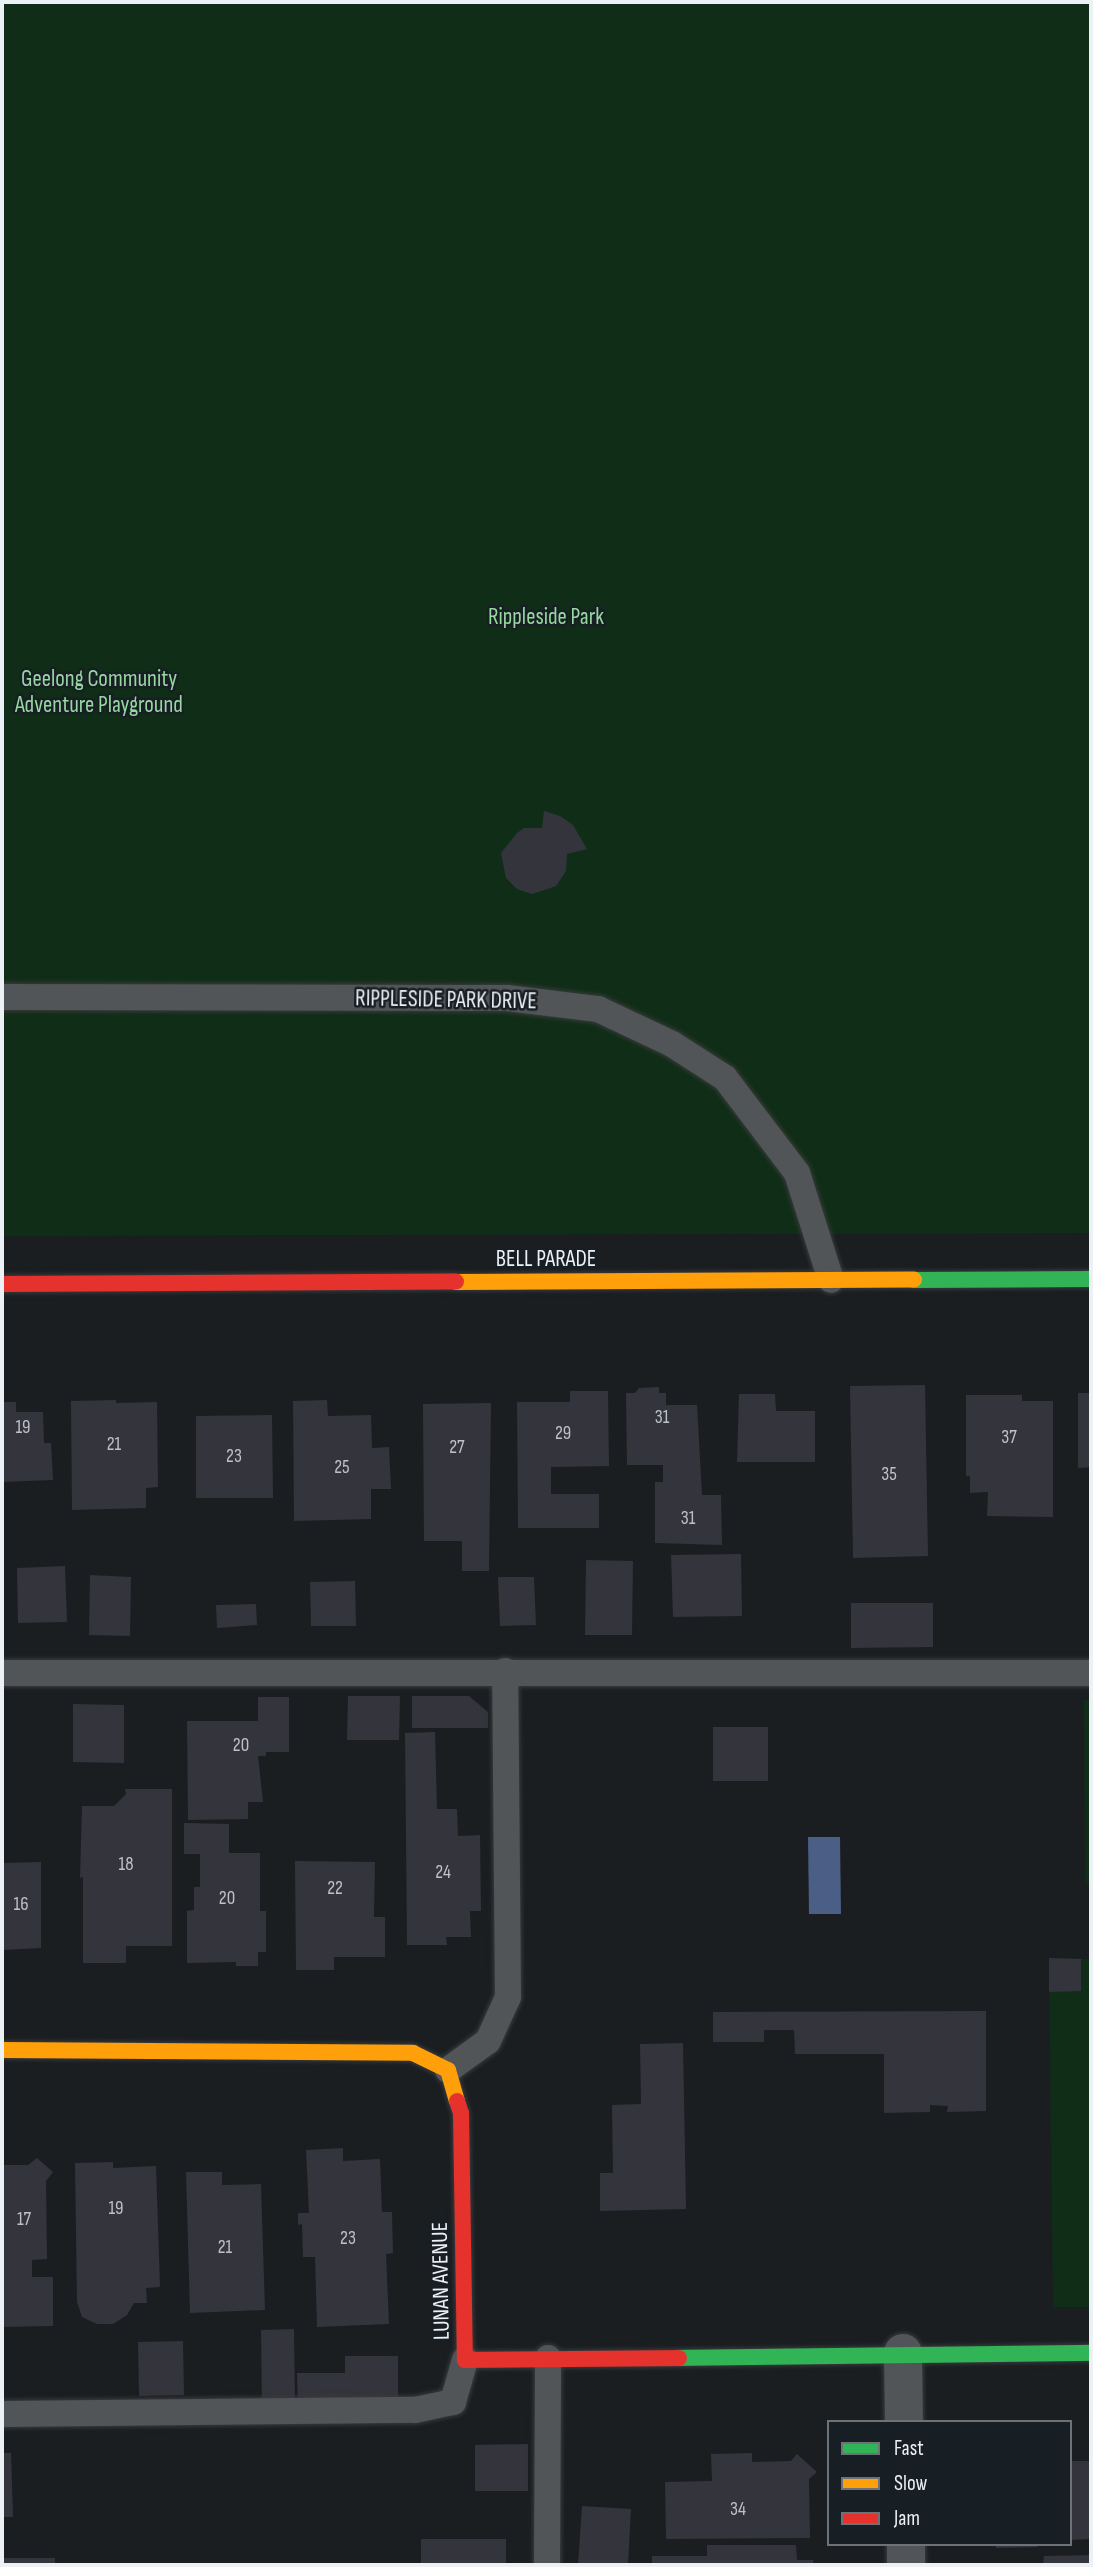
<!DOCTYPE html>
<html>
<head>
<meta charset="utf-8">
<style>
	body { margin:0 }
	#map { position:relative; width:1093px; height:2567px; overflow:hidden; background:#1a1e21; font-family:"Sofia Sans Condensed",sans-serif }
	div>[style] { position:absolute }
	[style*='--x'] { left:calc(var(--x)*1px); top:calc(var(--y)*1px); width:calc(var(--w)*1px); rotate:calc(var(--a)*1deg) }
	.green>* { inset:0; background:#102e17 }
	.water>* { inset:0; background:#4b5e86 }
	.building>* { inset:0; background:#34343d }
	.roads { filter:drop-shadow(0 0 2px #383a3c) drop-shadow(0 0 2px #383a3c) }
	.lane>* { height:26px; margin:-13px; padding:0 13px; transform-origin:13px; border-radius:13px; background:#525557 }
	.street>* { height:38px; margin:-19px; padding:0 19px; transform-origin:19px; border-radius:19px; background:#525557 }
	.fast>* { height:16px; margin:-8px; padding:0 8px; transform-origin:8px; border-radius:8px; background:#30b455 }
	.slow>* { height:16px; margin:-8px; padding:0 8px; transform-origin:8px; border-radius:8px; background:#ff9f0a }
	.jam>* { height:16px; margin:-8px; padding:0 8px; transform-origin:8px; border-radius:8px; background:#e5322d }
	span { translate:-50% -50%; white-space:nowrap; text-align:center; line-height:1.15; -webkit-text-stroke:5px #171e24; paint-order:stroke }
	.number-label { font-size:19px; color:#bec2c7 }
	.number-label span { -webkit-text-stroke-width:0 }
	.park-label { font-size:23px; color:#97d89f }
	.street-label { font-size:23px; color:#ecf1f5 }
	.frame { position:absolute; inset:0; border:4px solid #ecf1f5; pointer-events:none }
	.legend { position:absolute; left:827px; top:2420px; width:245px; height:126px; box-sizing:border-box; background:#171e24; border:2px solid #6c7278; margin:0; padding:9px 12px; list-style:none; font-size:21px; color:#ecf1f5 }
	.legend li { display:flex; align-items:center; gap:14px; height:35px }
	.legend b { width:35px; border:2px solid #6c7278 }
</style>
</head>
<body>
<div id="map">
	<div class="green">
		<i style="clip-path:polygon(2px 2px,1091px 2px,1091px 1233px,2px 1236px)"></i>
		<i style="clip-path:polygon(1084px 1700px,1091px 1700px,1091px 1883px,1085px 1883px)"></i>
		<i style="clip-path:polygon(1049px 1958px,1091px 1959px,1091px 2307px,1053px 2307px)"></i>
	</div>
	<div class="water">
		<i style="clip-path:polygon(808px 1837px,840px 1837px,841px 1914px,809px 1914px)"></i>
	</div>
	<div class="building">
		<i style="clip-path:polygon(544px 811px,560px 816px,573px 825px,587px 849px,567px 854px,566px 871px,556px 886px,532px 894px,517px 889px,506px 878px,501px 853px,517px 833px,524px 828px,542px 828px)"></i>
		<i style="clip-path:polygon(925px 1385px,928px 1556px,853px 1558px,850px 1386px)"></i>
		<i style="clip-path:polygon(659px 1387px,659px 1393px,666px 1393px,666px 1405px,697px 1405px,702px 1495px,721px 1495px,722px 1545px,655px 1543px,655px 1482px,663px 1482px,663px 1465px,627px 1465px,626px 1393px,635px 1393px,639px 1388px)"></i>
		<i style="clip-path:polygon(570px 1391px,608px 1391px,609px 1466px,551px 1467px,551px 1494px,599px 1494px,599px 1528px,518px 1528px,517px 1402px,570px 1402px)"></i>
		<i style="clip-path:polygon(1078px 1393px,1091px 1393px,1091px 1467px,1078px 1468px)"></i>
		<i style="clip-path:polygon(739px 1394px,775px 1394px,776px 1411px,815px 1411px,815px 1462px,737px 1462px)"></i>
		<i style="clip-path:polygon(966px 1395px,1022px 1395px,1022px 1401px,1053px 1401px,1053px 1517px,987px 1516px,988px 1492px,970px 1493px,970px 1476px,966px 1476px)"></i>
		<i style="clip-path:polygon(116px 1400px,116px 1403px,157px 1402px,158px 1487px,146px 1488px,146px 1508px,72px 1510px,71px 1401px)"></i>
		<i style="clip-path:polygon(327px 1400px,328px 1416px,371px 1415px,372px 1448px,389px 1447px,391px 1489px,371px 1489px,371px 1519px,294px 1521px,293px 1401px)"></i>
		<i style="clip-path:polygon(2px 1402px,16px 1402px,16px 1412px,43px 1412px,44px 1443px,51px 1443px,53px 1480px,2px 1482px)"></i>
		<i style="clip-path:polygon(491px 1403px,489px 1571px,462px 1571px,462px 1541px,424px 1541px,423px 1404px)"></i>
		<i style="clip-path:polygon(272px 1415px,273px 1498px,196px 1498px,196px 1416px)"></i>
		<i style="clip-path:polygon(741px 1554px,742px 1616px,673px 1617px,671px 1555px)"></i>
		<i style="clip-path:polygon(586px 1560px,633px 1561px,632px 1635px,585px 1635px)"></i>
		<i style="clip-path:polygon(65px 1566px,67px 1622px,18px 1623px,17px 1568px)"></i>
		<i style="clip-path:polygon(90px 1575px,131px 1577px,130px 1636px,89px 1635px)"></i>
		<i style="clip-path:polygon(498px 1577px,534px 1577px,536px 1625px,500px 1626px)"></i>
		<i style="clip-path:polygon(355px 1581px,356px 1626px,311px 1626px,310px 1582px)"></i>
		<i style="clip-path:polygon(851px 1603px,933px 1603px,933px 1647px,851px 1648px)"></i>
		<i style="clip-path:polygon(256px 1604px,257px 1625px,217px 1628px,216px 1605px)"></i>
		<i style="clip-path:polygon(348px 1696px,400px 1696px,399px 1740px,347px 1740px)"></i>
		<i style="clip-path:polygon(412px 1696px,469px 1696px,488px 1712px,488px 1728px,412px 1728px)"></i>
		<i style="clip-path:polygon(258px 1697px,289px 1697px,289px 1752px,266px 1752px,266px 1756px,258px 1756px,263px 1802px,248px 1802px,248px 1819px,188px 1820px,187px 1721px,258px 1721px)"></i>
		<i style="clip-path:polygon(73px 1704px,124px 1705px,124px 1763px,73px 1762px)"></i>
		<i style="clip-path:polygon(713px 1727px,768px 1727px,768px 1781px,713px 1781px)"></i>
		<i style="clip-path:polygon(435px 1732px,437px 1809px,457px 1809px,458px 1836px,480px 1835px,481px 1911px,470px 1911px,471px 1937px,446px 1937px,447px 1945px,407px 1945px,405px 1733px)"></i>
		<i style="clip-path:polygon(125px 1789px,172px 1789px,172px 1946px,126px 1946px,126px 1963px,83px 1963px,83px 1877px,80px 1878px,82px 1806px,114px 1806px,126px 1794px)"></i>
		<i style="clip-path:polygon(184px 1823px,229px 1824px,229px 1853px,260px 1853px,260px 1911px,266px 1911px,266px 1952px,258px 1952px,258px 1966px,236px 1966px,236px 1962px,187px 1963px,187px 1911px,194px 1910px,194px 1887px,200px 1887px,200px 1854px,184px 1854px)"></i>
		<i style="clip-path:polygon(295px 1861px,375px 1862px,374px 1917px,385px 1917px,385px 1957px,334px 1957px,334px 1970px,296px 1970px)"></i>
		<i style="clip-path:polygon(41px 1862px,41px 1948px,2px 1950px,2px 1863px)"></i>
		<i style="clip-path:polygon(1049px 1958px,1081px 1959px,1081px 1991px,1049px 1992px)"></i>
		<i style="clip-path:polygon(986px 2011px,986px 2111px,947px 2112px,948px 2106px,930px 2105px,930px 2112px,884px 2113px,884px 2054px,795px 2054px,794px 2030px,764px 2030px,764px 2042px,713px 2042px,713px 2012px)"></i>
		<i style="clip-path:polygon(683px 2043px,686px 2209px,600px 2211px,600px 2173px,613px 2173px,612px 2105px,641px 2104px,640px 2044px)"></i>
		<i style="clip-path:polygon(343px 2148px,343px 2161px,380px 2159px,382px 2212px,392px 2212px,393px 2253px,386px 2254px,389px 2324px,317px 2327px,315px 2257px,303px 2257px,302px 2224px,298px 2225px,298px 2213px,309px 2213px,306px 2150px)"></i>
		<i style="clip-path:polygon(37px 2158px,53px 2172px,46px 2181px,47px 2259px,32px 2260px,32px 2277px,53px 2277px,53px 2326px,2px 2327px,2px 2165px,28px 2165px)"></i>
		<i style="clip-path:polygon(113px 2162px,113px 2168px,156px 2166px,160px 2287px,146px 2288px,147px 2303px,134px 2303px,127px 2315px,113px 2324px,97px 2324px,82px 2317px,77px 2302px,75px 2163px)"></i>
		<i style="clip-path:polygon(186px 2172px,222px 2172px,222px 2185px,261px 2184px,265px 2310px,190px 2313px)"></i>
		<i style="clip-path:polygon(294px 2329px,295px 2409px,262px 2410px,261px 2330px)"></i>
		<i style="clip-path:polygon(183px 2341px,184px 2395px,139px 2396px,138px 2342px)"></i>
		<i style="clip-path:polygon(345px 2356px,398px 2356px,398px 2407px,298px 2407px,297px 2373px,345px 2373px)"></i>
		<i style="clip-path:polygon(528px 2444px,528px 2491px,475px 2491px,475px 2445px)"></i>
		<i style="clip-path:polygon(2px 2453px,11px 2453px,13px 2517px,2px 2517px)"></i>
		<i style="clip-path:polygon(752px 2453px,752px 2462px,791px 2461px,797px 2454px,817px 2472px,809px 2479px,810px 2538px,666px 2539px,665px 2482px,712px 2481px,711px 2454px)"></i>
		<i style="clip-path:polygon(1070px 2461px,1091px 2461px,1091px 2539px,1070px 2540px)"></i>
		<i style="clip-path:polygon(582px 2506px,631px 2509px,628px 2565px,578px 2565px)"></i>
		<i style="clip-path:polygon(421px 2539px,506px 2539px,506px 2565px,421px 2565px)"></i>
		<i style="clip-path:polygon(996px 2544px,1037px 2544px,1037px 2547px,996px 2548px)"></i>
		<i style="clip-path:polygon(707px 2545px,796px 2545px,797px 2560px,813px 2560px,814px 2565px,652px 2565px,652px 2556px,707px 2556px)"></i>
		<i style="clip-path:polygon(1091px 2555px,1091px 2565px,1043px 2565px,1044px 2556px)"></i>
		<i style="clip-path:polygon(2px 2558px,55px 2558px,55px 2565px,2px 2565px)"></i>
	</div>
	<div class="roads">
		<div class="lane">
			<i style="--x:2;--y:997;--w:505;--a:0.11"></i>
			<i style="--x:507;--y:998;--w:92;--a:6.9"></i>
			<i style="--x:598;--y:1009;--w:82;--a:25.3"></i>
			<i style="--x:672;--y:1044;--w:63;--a:32.7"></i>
			<i style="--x:725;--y:1078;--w:119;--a:52.8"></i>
			<i style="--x:797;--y:1173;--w:112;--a:72.4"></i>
			<i style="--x:2;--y:1673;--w:1089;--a:0"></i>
			<i style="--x:448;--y:2070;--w:49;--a:-35.9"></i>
			<i style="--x:488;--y:2041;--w:48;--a:-65.6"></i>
			<i style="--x:508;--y:1997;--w:326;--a:-90.5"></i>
			<i style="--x:2;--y:2414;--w:413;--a:-0.6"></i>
			<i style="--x:415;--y:2410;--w:39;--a:-12"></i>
			<i style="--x:453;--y:2402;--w:44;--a:-74.1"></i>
			<i style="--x:547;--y:2565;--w:207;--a:-89.7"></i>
		</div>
		<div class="street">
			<i style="--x:903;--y:2353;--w:69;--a:89.2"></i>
			<i style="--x:906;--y:2544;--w:21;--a:90"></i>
		</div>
		<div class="fast">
			<i style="--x:914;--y:1280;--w:177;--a:-0.3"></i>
			<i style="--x:679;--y:2358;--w:412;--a:-0.7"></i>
		</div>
		<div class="slow">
			<i style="--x:456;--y:1282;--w:458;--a:-0.3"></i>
			<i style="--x:2;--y:2050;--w:411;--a:0.4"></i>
			<i style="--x:413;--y:2053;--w:39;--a:26"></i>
			<i style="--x:448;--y:2070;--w:32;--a:74"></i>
		</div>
		<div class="jam">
			<i style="--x:2;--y:1284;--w:454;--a:-0.3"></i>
			<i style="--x:457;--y:2101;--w:13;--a:72"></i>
			<i style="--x:461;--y:2113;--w:247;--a:89.1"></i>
			<i style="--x:465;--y:2360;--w:214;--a:-0.5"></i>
		</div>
	</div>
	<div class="number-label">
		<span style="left:662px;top:1418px">31</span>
		<span style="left:23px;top:1428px">19</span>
		<span style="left:563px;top:1434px">29</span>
		<span style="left:1009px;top:1438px">37</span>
		<span style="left:114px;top:1445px">21</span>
		<span style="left:457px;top:1448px">27</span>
		<span style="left:234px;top:1457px">23</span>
		<span style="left:342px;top:1468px">25</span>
		<span style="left:889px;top:1475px">35</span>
		<span style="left:688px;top:1519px">31</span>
		<span style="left:241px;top:1746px">20</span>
		<span style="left:126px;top:1865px">18</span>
		<span style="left:443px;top:1873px">24</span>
		<span style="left:335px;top:1889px">22</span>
		<span style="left:227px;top:1899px">20</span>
		<span style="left:21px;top:1905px">16</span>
		<span style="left:116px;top:2209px">19</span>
		<span style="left:24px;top:2220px">17</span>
		<span style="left:348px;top:2239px">23</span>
		<span style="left:225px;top:2248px">21</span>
		<span style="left:738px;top:2510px">34</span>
	</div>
	<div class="park-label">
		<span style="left:546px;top:617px">Rippleside Park</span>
		<span style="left:99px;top:692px">Geelong Community<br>Adventure Playground</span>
	</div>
	<div class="street-label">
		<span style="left:446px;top:1000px;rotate:1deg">RIPPLESIDE PARK DRIVE</span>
		<span style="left:546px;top:1259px">BELL PARADE</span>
		<span style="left:441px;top:2281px;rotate:-91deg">LUNAN AVENUE</span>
	</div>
	<div class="frame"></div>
	<ul class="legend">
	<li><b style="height:9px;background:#30b455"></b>Fast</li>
	<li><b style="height:9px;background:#ff9f0a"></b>Slow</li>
	<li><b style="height:9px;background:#e5322d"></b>Jam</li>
	</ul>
</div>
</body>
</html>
